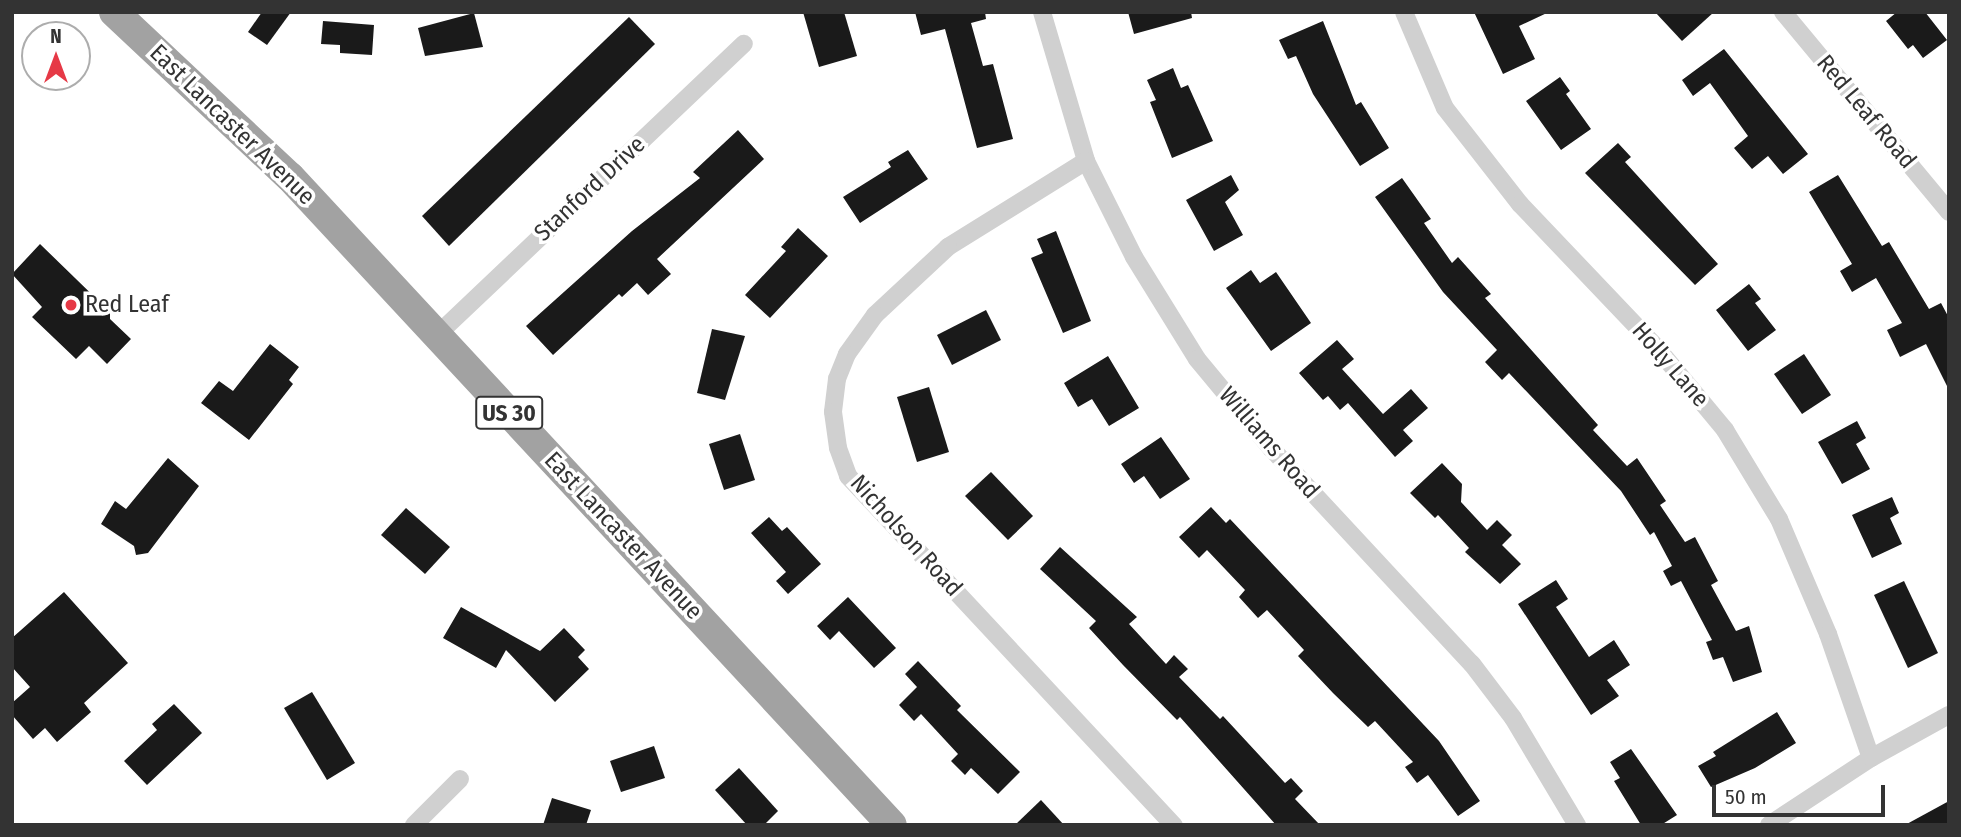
<!DOCTYPE html>
<html>
<head>
<meta charset="utf-8">
<style>
	body { margin:0 }
	#map { position:relative; width:1961px; height:837px; overflow:hidden; background:#fff; font-family:"Fira Sans Condensed",sans-serif }
	div>[style] { position:absolute }
	[style*='--x'] { left:calc(var(--x)*1px); top:calc(var(--y)*1px); width:calc(var(--w)*1px); rotate:calc(var(--a)*1deg) }
	.building>* { inset:0; background:#1a1a1a }
	.minor>* { height:18px; margin:-9px; padding:0 9px; transform-origin:9px; border-radius:9px; background:#d0d0d0 }
	.trunk>* { height:30px; margin:-15px; padding:0 15px; transform-origin:15px; border-radius:15px; background:#a2a2a2 }
	.dots>* { width:19px; height:19px; translate:-50% -50%; box-sizing:border-box; border:4px solid #fff; border-radius:50% }
	span { translate:-50% -50%; white-space:nowrap; text-align:center; line-height:1.15; -webkit-text-stroke:7px #fff; paint-order:stroke }
	.shield-label span { padding:2px 5px; background:#fff; border:2px solid; border-radius:5px; -webkit-text-stroke-width:0 }
	.shield-label { font-size:23px; color:#333; font-weight:700 }
	.street-label { font-size:24px; color:#333 }
	.poi-label { font-size:24px; color:#333 }
	.left { translate:0 -50%; text-align:left }
	.frame { position:absolute; inset:0; border:14px solid #333; pointer-events:none }
	.north { position:absolute; left:21px; top:21px; width:70px; height:70px; box-sizing:border-box; background:#fff; border:2px solid #adadad; border-radius:50%; rotate:0deg; font-size:19px; font-weight:700; line-height:28px; text-align:center; color:#333 }
	.north::after { content:''; display:block; margin:auto; width:24px; height:32px; background:#e63946; clip-path:polygon(50% 0,100% 100%,50% 72%,0 100%) }
	.scale { position:absolute; left:1712px; top:785px; width:173px; height:32px; box-sizing:border-box; border:4px solid #333; border-top:0; padding-left:9px; font-size:21px; line-height:24px; white-space:nowrap; color:#333; -webkit-text-stroke:5px #fff; paint-order:stroke }
</style>
</head>
<body>
<div id="map">
	<div class="building">
		<i style="clip-path:polygon(262px 12px,291px 12px,267px 45px,248px 32px)"></i>
		<i style="clip-path:polygon(803px 12px,844px 12px,857px 56px,819px 67px)"></i>
		<i style="clip-path:polygon(915px 12px,985px 12px,986px 19px,971px 23px,983px 66px,993px 64px,1013px 139px,977px 148px,945px 29px,921px 35px)"></i>
		<i style="clip-path:polygon(1128px 12px,1191px 12px,1192px 18px,1134px 34px)"></i>
		<i style="clip-path:polygon(1474px 12px,1549px 12px,1519px 26px,1535px 59px,1503px 74px)"></i>
		<i style="clip-path:polygon(1655px 12px,1714px 12px,1682px 41px)"></i>
		<i style="clip-path:polygon(1897px 12px,1925px 12px,1947px 40px,1923px 58px,1913px 45px,1908px 49px,1886px 21px)"></i>
		<i style="clip-path:polygon(474px 13px,483px 47px,425px 56px,418px 28px)"></i>
		<i style="clip-path:polygon(629px 17px,655px 44px,449px 246px,422px 216px)"></i>
		<i style="clip-path:polygon(323px 21px,374px 25px,372px 55px,340px 53px,340px 45px,321px 44px)"></i>
		<i style="clip-path:polygon(1323px 21px,1356px 105px,1361px 102px,1389px 148px,1360px 166px,1313px 94px,1296px 56px,1288px 59px,1279px 40px)"></i>
		<i style="clip-path:polygon(1724px 49px,1808px 154px,1783px 174px,1768px 156px,1752px 169px,1734px 148px,1748px 136px,1710px 83px,1693px 96px,1682px 80px)"></i>
		<i style="clip-path:polygon(1173px 68px,1181px 88px,1188px 85px,1213px 141px,1172px 158px,1150px 102px,1156px 100px,1147px 80px)"></i>
		<i style="clip-path:polygon(1560px 77px,1570px 91px,1566px 94px,1591px 129px,1561px 150px,1526px 101px)"></i>
		<i style="clip-path:polygon(738px 130px,764px 159px,657px 259px,671px 274px,648px 295px,637px 283px,622px 297px,619px 294px,553px 355px,526px 326px,632px 231px,700px 178px,693px 172px)"></i>
		<i style="clip-path:polygon(1618px 143px,1631px 157px,1625px 162px,1718px 264px,1695px 285px,1585px 173px)"></i>
		<i style="clip-path:polygon(908px 150px,928px 179px,860px 223px,843px 197px,891px 167px,888px 162px)"></i>
		<i style="clip-path:polygon(1231px 175px,1239px 190px,1225px 202px,1243px 235px,1214px 251px,1186px 200px)"></i>
		<i style="clip-path:polygon(1838px 175px,1882px 246px,1889px 242px,1929px 309px,1941px 303px,1949px 318px,1949px 390px,1926px 344px,1900px 357px,1887px 330px,1902px 323px,1876px 278px,1852px 292px,1840px 271px,1852px 264px,1809px 192px)"></i>
		<i style="clip-path:polygon(1402px 178px,1431px 219px,1424px 223px,1452px 263px,1458px 257px,1491px 294px,1485px 298px,1598px 425px,1593px 430px,1627px 466px,1637px 458px,1666px 501px,1660px 505px,1685px 542px,1695px 537px,1718px 581px,1711px 585px,1736px 631px,1749px 626px,1762px 672px,1733px 682px,1723px 657px,1713px 660px,1706px 642px,1712px 640px,1681px 581px,1671px 586px,1663px 571px,1672px 566px,1654px 532px,1650px 535px,1621px 491px,1509px 373px,1502px 380px,1485px 362px,1497px 350px,1443px 292px,1375px 197px)"></i>
		<i style="clip-path:polygon(798px 228px,828px 256px,770px 318px,745px 295px,786px 251px,781px 247px)"></i>
		<i style="clip-path:polygon(1056px 231px,1091px 321px,1063px 333px,1031px 258px,1043px 253px,1037px 239px)"></i>
		<i style="clip-path:polygon(40px 244px,110px 312px,110px 319px,131px 339px,107px 364px,89px 346px,76px 359px,32px 317px,42px 307px,12px 274px)"></i>
		<i style="clip-path:polygon(1251px 270px,1260px 283px,1276px 272px,1311px 323px,1271px 351px,1226px 288px)"></i>
		<i style="clip-path:polygon(1749px 284px,1761px 299px,1755px 303px,1776px 330px,1748px 351px,1716px 310px)"></i>
		<i style="clip-path:polygon(986px 310px,1001px 340px,952px 365px,937px 335px)"></i>
		<i style="clip-path:polygon(712px 329px,745px 336px,725px 400px,697px 393px)"></i>
		<i style="clip-path:polygon(1337px 340px,1354px 359px,1342px 369px,1383px 414px,1411px 389px,1428px 408px,1403px 430px,1413px 441px,1395px 457px,1348px 403px,1340px 410px,1328px 396px,1323px 400px,1299px 373px)"></i>
		<i style="clip-path:polygon(270px 344px,299px 367px,289px 380px,293px 384px,249px 440px,201px 403px,219px 381px,233px 391px)"></i>
		<i style="clip-path:polygon(1804px 354px,1831px 395px,1802px 414px,1774px 374px)"></i>
		<i style="clip-path:polygon(1108px 356px,1139px 408px,1109px 426px,1092px 399px,1078px 407px,1064px 383px)"></i>
		<i style="clip-path:polygon(929px 387px,949px 452px,917px 462px,897px 397px)"></i>
		<i style="clip-path:polygon(1857px 421px,1866px 438px,1856px 444px,1870px 469px,1842px 484px,1818px 442px)"></i>
		<i style="clip-path:polygon(740px 434px,755px 480px,724px 490px,709px 444px)"></i>
		<i style="clip-path:polygon(1161px 437px,1190px 479px,1160px 499px,1144px 476px,1134px 483px,1121px 464px)"></i>
		<i style="clip-path:polygon(168px 458px,199px 486px,148px 553px,136px 555px,134px 546px,101px 524px,115px 501px,126px 509px)"></i>
		<i style="clip-path:polygon(1442px 463px,1462px 484px,1461px 502px,1487px 530px,1497px 520px,1512px 535px,1502px 545px,1521px 564px,1500px 584px,1465px 552px,1469px 548px,1438px 515px,1435px 518px,1410px 493px)"></i>
		<i style="clip-path:polygon(991px 472px,1033px 516px,1008px 540px,965px 496px)"></i>
		<i style="clip-path:polygon(1892px 497px,1899px 513px,1890px 518px,1902px 544px,1872px 558px,1852px 515px)"></i>
		<i style="clip-path:polygon(1211px 507px,1226px 523px,1230px 519px,1439px 741px,1480px 801px,1458px 816px,1428px 775px,1417px 783px,1405px 767px,1413px 762px,1375px 721px,1368px 727px,1333px 693px,1298px 656px,1304px 650px,1267px 610px,1258px 618px,1239px 597px,1245px 590px,1207px 550px,1199px 558px,1179px 537px)"></i>
		<i style="clip-path:polygon(406px 508px,450px 547px,425px 574px,381px 535px)"></i>
		<i style="clip-path:polygon(769px 517px,782px 531px,787px 527px,821px 564px,788px 594px,776px 581px,786px 572px,751px 533px)"></i>
		<i style="clip-path:polygon(1060px 547px,1137px 617px,1129px 624px,1166px 664px,1174px 655px,1188px 669px,1179px 677px,1220px 719px,1223px 716px,1285px 783px,1291px 778px,1303px 791px,1295px 799px,1320px 825px,1276px 825px,1180px 717px,1177px 720px,1123px 665px,1089px 628px,1096px 621px,1040px 569px)"></i>
		<i style="clip-path:polygon(1556px 580px,1568px 599px,1556px 607px,1589px 657px,1614px 640px,1630px 665px,1607px 680px,1619px 696px,1591px 715px,1518px 604px)"></i>
		<i style="clip-path:polygon(1904px 581px,1938px 653px,1908px 668px,1874px 595px)"></i>
		<i style="clip-path:polygon(64px 592px,128px 663px,84px 703px,91px 712px,57px 742px,45px 728px,33px 739px,12px 715px,12px 703px,30px 687px,12px 667px,12px 638px)"></i>
		<i style="clip-path:polygon(848px 597px,896px 648px,874px 668px,839px 631px,830px 640px,817px 626px)"></i>
		<i style="clip-path:polygon(461px 607px,540px 651px,564px 628px,585px 650px,578px 657px,589px 669px,555px 702px,506px 650px,496px 668px,443px 638px)"></i>
		<i style="clip-path:polygon(918px 661px,961px 706px,957px 710px,1020px 772px,998px 794px,971px 768px,965px 775px,951px 761px,958px 754px,921px 714px,914px 721px,899px 705px,917px 687px,905px 674px)"></i>
		<i style="clip-path:polygon(312px 692px,355px 763px,327px 780px,284px 708px)"></i>
		<i style="clip-path:polygon(174px 704px,202px 733px,147px 785px,124px 761px,157px 730px,152px 724px)"></i>
		<i style="clip-path:polygon(1777px 712px,1796px 743px,1755px 768px,1711px 787px,1698px 766px,1716px 756px,1713px 752px)"></i>
		<i style="clip-path:polygon(654px 746px,665px 778px,621px 792px,610px 761px)"></i>
		<i style="clip-path:polygon(1631px 749px,1677px 815px,1661px 825px,1641px 825px,1614px 781px,1620px 778px,1610px 762px)"></i>
		<i style="clip-path:polygon(739px 768px,778px 811px,764px 825px,747px 825px,715px 790px)"></i>
		<i style="clip-path:polygon(552px 798px,591px 810px,586px 825px,543px 825px)"></i>
		<i style="clip-path:polygon(1041px 800px,1064px 825px,1015px 825px)"></i>
		<i style="clip-path:polygon(1949px 801px,1949px 825px,1905px 825px)"></i>
	</div>
	<div class="minor">
		<i style="--x:1042;--y:12;--w:155;--a:73.5"></i>
		<i style="--x:1086;--y:161;--w:107;--a:63.4"></i>
		<i style="--x:1134;--y:257;--w:120;--a:58.3"></i>
		<i style="--x:1197;--y:359;--w:116;--a:50.3"></i>
		<i style="--x:1271;--y:448;--w:295;--a:47.1"></i>
		<i style="--x:1472;--y:664;--w:68;--a:52.8"></i>
		<i style="--x:1513;--y:718;--w:125;--a:59.1"></i>
		<i style="--x:1404;--y:12;--w:104;--a:66.9"></i>
		<i style="--x:1445;--y:108;--w:122;--a:52"></i>
		<i style="--x:1520;--y:204;--w:199;--a:46.4"></i>
		<i style="--x:1657;--y:348;--w:107;--a:50.3"></i>
		<i style="--x:1725;--y:430;--w:104;--a:58.8"></i>
		<i style="--x:1779;--y:519;--w:125;--a:66.9"></i>
		<i style="--x:1828;--y:634;--w:131;--a:70.9"></i>
		<i style="--x:1783;--y:12;--w:260;--a:50.3"></i>
		<i style="--x:1086;--y:161;--w:163;--a:148.1"></i>
		<i style="--x:948;--y:247;--w:100;--a:137"></i>
		<i style="--x:875;--y:315;--w:48;--a:125.7"></i>
		<i style="--x:847;--y:354;--w:27;--a:112"></i>
		<i style="--x:837;--y:379;--w:33;--a:97"></i>
		<i style="--x:833;--y:412;--w:36;--a:82"></i>
		<i style="--x:838;--y:448;--w:30;--a:70"></i>
		<i style="--x:848;--y:476;--w:478;--a:47"></i>
		<i style="--x:437;--y:335;--w:423;--a:-43.5"></i>
		<i style="--x:414;--y:825;--w:65;--a:-45"></i>
		<i style="--x:1769;--y:825;--w:122;--a:-33.3"></i>
		<i style="--x:1871;--y:758;--w:89;--a:-28.9"></i>
	</div>
	<div class="trunk">
		<i style="--x:114;--y:12;--w:241;--a:43.2"></i>
		<i style="--x:290;--y:177;--w:884;--a:47.11"></i>
	</div>
	<div class="dots">
		<i style="left:71px;top:305px;background:#e63946"></i>
	</div>
	<div class="shield-label">
		<span style="left:509px;top:413px">US 30</span>
	</div>
	<div class="street-label">
		<span style="left:1866px;top:112px;rotate:50deg">Red Leaf Road</span>
		<span style="left:232px;top:125px;rotate:44deg">East Lancaster Avenue</span>
		<span style="left:590px;top:189px;rotate:-43deg">Stanford Drive</span>
		<span style="left:1670px;top:365px;rotate:49deg">Holly Lane</span>
		<span style="left:1269px;top:443px;rotate:49deg">Williams Road</span>
		<span style="left:623px;top:536px;rotate:47deg">East Lancaster Avenue</span>
		<span style="left:906px;top:536px;rotate:48deg">Nicholson Road</span>
	</div>
	<div class="poi-label">
		<span class="left" style="left:85px;top:305px">Red Leaf</span>
	</div>
	<div class="frame"></div>
	<div class="north">N</div>
	<div class="scale">50 m</div>
</div>
</body>
</html>
